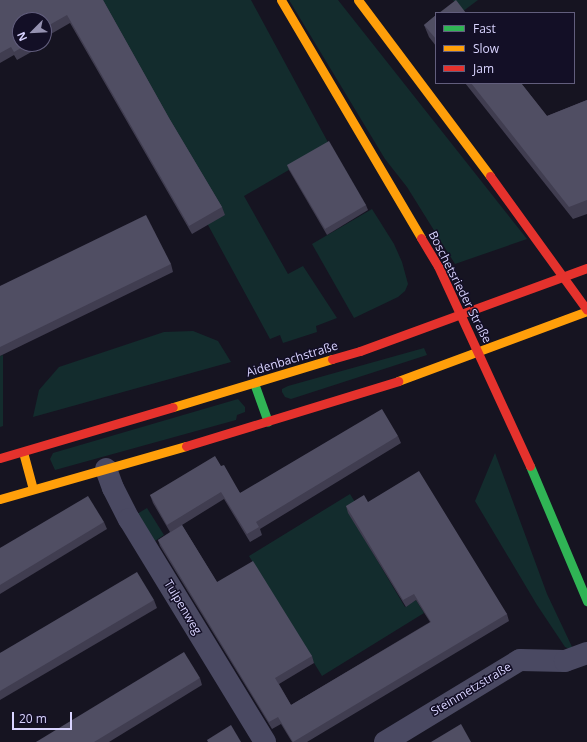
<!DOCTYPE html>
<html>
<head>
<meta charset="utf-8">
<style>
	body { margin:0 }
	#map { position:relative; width:587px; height:742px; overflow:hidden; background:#161421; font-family:"Open Sans",sans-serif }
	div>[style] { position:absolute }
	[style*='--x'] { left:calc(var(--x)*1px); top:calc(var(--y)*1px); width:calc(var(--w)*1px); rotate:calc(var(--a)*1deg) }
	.green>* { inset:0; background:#132c2d }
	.street>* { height:22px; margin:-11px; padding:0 11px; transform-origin:11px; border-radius:11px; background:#4a4962 }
	.fast>* { height:9px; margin:-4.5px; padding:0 4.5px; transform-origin:4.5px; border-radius:4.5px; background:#30b455 }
	.slow>* { height:9px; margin:-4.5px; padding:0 4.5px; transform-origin:4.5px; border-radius:4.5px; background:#ff9f0a }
	.jam>* { height:9px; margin:-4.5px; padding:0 4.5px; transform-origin:4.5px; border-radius:4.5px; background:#e5322d }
	.wall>* { inset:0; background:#403d50 }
	.building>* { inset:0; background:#504e63 }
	span { translate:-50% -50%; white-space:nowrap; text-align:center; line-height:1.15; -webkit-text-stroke:3px #130f26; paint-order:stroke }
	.street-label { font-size:12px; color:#d9d4ff }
	.legend { position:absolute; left:435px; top:12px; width:140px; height:72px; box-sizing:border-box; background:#130f26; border:1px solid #625e7d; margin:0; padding:5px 7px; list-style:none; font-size:12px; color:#d9d4ff }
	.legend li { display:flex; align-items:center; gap:8px; height:20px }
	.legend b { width:20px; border:1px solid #625e7d }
	.north { position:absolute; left:12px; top:12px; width:40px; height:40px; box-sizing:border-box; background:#130f26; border:1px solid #625e7d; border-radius:50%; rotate:246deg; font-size:11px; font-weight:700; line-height:16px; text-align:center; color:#d9d4ff }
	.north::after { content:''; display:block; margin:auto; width:14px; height:18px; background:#9591b1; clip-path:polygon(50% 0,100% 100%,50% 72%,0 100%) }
	.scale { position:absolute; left:12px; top:712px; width:60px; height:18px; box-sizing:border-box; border:2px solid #d9d4ff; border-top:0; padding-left:5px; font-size:12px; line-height:14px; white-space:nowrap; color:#d9d4ff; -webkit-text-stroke:3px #130f26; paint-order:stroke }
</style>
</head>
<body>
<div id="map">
	<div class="green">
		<i style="clip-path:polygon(101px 0,251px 0,330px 146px,244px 196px,288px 274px,303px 266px,337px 318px,316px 326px,317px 332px,283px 343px,280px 335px,270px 339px,208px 225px,198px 171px)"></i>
		<i style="clip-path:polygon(289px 0,338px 0,527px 239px,455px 264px,407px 187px,385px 159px)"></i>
		<i style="clip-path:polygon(453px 0,478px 0,462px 12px)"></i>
		<i style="clip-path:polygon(372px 209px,394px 244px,402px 262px,408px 284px,405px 291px,398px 297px,354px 318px,312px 244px)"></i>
		<i style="clip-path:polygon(193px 331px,218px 341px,231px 362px,33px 417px,39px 390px,59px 367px,164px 332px)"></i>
		<i style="clip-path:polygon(424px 348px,427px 355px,291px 399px,285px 397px,282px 392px,282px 389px,288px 386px)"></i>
		<i style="clip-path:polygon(3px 355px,3px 426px,0 427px,0 356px)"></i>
		<i style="clip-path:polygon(238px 399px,245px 407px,245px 412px,237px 415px,236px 420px,55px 470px,50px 459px,53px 453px)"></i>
		<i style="clip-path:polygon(495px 453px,547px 594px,574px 651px,565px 647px,537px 605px,475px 501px)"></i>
		<i style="clip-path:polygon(350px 494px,358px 507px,349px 513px,405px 607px,416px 600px,424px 613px,322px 676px,249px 556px)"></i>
		<i style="clip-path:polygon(147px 508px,164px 535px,155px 541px,137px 514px)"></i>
	</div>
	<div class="street">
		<i style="--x:106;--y:469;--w:20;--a:70"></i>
		<i style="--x:113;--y:488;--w:35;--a:63"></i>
		<i style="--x:129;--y:519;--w:261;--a:58.6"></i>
		<i style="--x:385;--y:742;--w:158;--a:-31.3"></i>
		<i style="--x:520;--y:660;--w:45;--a:1.3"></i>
		<i style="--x:565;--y:661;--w:23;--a:-20"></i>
	</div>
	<div class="fast">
		<i style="--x:254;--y:383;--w:41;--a:70.3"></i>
		<i style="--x:530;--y:466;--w:147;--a:67.1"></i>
	</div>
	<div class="slow">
		<i style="--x:281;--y:0;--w:276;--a:59.5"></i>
		<i style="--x:358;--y:0;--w:220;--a:53.1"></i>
		<i style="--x:398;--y:381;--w:202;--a:-20.3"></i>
		<i style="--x:173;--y:407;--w:166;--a:-16.8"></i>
		<i style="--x:23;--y:452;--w:38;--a:75"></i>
		<i style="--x:0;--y:499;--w:193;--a:-15.9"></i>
	</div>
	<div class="jam">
		<i style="--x:490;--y:176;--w:165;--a:54.1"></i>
		<i style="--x:421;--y:238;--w:33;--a:59"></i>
		<i style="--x:438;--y:266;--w:220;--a:65.3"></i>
		<i style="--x:332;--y:359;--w:29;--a:-16"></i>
		<i style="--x:360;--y:351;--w:242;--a:-20.1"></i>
		<i style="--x:186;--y:446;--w:222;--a:-17"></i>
		<i style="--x:0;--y:458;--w:180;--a:-16.4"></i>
	</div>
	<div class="wall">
		<i style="clip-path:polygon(0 0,103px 0,169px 118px,222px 207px,225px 215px,192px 234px,70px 23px,44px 38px,44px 20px,20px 44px,43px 44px,44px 45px,17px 60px,14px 55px,0 63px)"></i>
		<i style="clip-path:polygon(436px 15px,436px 46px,429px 37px,424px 25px)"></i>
		<i style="clip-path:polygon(465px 83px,521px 83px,547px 116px,587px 100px,587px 214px,573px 219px)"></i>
		<i style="clip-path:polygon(287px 165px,366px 205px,368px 210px,327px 235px,289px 170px)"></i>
		<i style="clip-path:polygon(171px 264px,173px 272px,0 356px,0 286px)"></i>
		<i style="clip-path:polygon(398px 436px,401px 443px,260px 529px,262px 535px,250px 542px,224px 499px,182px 525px,217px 582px,312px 656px,314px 663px,279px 684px,291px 705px,430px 622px,416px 600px,406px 607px,348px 513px,346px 506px,368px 502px,507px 614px,509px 621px,307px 742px,292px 742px,281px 724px,272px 729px,160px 546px,158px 540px,170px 532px,153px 503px,150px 495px,221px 466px,240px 493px)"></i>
		<i style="clip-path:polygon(104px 522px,107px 529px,0 594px,0 548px)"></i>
		<i style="clip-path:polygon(154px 600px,157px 608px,0 700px,0 653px)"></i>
		<i style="clip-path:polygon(200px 678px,202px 685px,109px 742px,36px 742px)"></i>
	</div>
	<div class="building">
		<i style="clip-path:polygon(0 0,103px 0,169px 118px,222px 207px,189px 226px,67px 15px,44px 28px,44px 20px,20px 20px,20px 44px,28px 44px,14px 52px,11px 47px,0 53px)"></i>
		<i style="clip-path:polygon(456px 0,466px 13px,439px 13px)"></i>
		<i style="clip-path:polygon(436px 15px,436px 39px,424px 25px)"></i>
		<i style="clip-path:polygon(471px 83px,521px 83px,547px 116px,587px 100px,587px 200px,569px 207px)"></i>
		<i style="clip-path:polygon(329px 141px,366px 205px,325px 229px,287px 165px)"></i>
		<i style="clip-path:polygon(146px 215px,171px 264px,0 347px,0 286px)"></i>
		<i style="clip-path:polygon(382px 409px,398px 436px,256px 522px,259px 527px,247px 534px,221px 492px,167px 525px,150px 495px,215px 456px,221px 466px,224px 465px,240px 493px)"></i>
		<i style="clip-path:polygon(419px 471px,507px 614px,293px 742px,278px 717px,269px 722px,158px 540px,182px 525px,217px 582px,253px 561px,312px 656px,275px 678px,291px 705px,431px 622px,414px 594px,403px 600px,346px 506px,364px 495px,368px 502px)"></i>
		<i style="clip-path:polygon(88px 496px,104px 522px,0 585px,0 548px)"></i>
		<i style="clip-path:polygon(137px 572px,154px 600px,0 691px,0 653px)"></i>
		<i style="clip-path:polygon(184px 652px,200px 678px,94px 742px,36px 742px)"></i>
		<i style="clip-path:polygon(461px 724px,471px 742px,431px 742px)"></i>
		<i style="clip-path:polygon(231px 725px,241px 742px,208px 742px,207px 740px)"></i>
	</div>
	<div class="street-label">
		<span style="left:460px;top:287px;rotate:63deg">Boschetsrieder Straße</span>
		<span style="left:292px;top:359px;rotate:-17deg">Aidenbachstraße</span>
		<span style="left:183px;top:607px;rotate:59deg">Tulpenweg</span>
		<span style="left:471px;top:689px;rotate:-31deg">Steinmetzstraße</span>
	</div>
	<ul class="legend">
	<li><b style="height:5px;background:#30b455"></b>Fast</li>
	<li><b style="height:5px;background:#ff9f0a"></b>Slow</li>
	<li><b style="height:5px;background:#e5322d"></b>Jam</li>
	</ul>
	<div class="north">N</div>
	<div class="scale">20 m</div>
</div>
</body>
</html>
